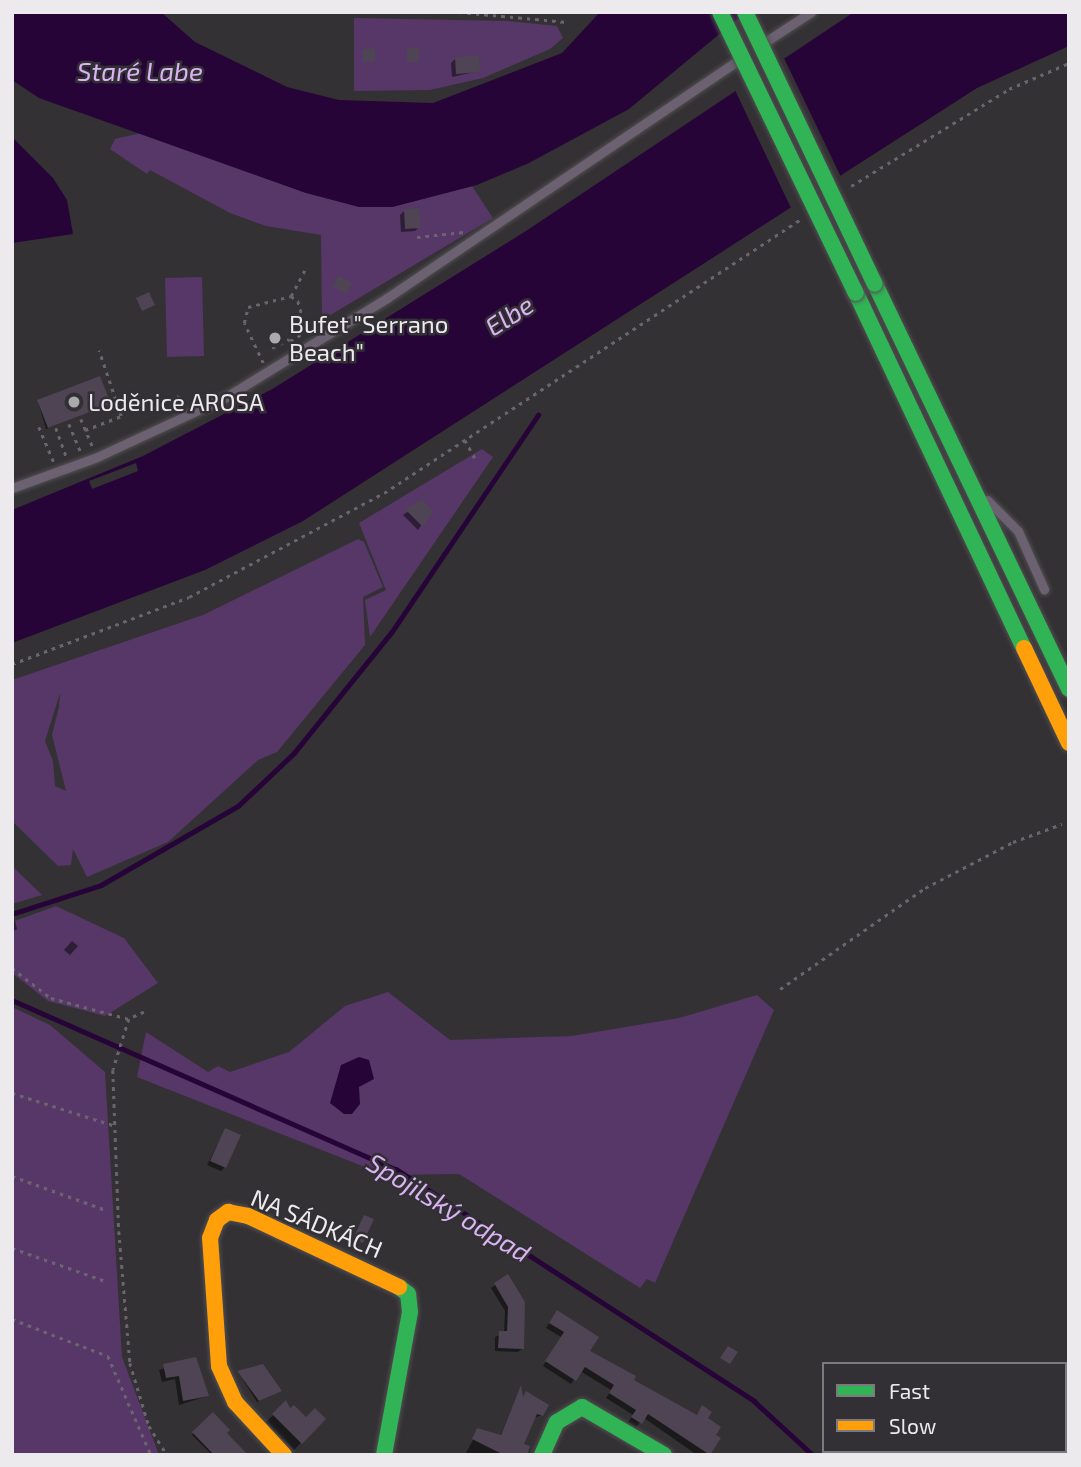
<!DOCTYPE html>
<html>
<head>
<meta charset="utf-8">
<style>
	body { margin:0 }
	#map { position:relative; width:1081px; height:1467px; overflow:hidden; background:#333134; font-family:"Exo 2",sans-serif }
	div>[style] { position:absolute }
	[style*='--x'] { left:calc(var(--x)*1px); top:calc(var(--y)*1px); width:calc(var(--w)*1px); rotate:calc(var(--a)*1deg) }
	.green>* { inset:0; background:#563768 }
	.water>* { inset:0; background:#270438 }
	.pier>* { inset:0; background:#333134 }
	.shadow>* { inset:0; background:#0007 }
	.stream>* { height:4.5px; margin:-2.25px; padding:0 2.25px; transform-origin:2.25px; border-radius:2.25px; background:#270438 }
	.building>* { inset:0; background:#4e4454 }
	.path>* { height:2.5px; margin-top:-1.25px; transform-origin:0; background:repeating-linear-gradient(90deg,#6a646f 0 3.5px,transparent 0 8.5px) }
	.roads { filter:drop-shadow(0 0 2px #514f51) drop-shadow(0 0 2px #514f51) }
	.lane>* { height:9px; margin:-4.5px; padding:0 4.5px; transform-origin:4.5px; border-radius:4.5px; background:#6b6171 }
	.fast>* { height:16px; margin:-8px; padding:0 8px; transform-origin:8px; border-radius:8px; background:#30b455 }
	.slow>* { height:16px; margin:-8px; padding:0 8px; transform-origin:8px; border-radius:8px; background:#ff9f0a }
	.bridges { filter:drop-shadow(0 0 2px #514f51) drop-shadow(0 0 2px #514f51) }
	.fast-bridge>* { height:16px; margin:-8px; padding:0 8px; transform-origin:8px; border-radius:8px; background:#30b455 }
	.dots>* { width:19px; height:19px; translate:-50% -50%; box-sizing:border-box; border:4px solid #333035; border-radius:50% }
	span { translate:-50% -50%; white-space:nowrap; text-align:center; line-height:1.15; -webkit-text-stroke:5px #333035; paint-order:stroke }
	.poi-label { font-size:24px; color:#eceaed }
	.left { translate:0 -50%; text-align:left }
	.street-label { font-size:24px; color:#eceaed }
	.water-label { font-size:26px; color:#d9b3f2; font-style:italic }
	.frame { position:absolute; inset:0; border:14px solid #eceaed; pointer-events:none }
	.legend { position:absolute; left:822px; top:1362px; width:245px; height:91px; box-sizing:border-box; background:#333035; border:2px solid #7d7a7f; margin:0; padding:9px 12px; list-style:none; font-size:21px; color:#eceaed }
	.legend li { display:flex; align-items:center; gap:14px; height:35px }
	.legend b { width:35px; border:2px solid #7d7a7f }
</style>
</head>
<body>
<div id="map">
	<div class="green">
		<i style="clip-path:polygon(354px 18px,508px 21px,557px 26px,563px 38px,550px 49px,483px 78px,430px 90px,354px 91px)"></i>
		<i style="clip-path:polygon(141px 133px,306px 193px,393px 207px,472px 186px,493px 218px,322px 320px,321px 235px,266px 226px,230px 213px,150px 170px,147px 174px,110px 149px,115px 139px)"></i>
		<i style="clip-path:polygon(202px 277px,204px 356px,167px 357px,165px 278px)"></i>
		<i style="clip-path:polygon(482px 449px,493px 457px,370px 637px,365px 600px,386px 590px,359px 523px)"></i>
		<i style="clip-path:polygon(evenodd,358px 539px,364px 542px,383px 587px,363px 597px,365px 645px,277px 752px,258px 760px,168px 842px,87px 877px,73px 849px,71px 865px,58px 866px,12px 821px,12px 680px,203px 615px,358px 539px,60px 693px,59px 707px,52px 735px,66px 791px,55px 786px,53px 761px,45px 741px,60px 693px)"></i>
		<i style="clip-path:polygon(12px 866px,42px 895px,12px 904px)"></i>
		<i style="clip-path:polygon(56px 906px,124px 938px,158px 983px,105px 1016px,48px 1001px,12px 973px,12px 922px)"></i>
		<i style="clip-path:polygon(388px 992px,450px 1040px,572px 1036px,679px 1018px,757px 995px,774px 1010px,655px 1283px,647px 1279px,640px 1288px,459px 1174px,385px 1175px,137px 1077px,146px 1032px,208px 1072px,218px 1066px,230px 1072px,289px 1052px,345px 1006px)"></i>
		<i style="clip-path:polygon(12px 1007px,50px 1025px,105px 1072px,122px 1357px,159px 1455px,12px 1455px)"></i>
	</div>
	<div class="water">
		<i style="clip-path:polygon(12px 12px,161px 12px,195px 42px,287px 87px,339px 100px,433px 103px,562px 53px,600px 12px,746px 12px,629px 109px,529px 163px,477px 185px,392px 207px,359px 207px,306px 193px,39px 98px,12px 80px)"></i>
		<i style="clip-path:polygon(854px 12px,1069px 12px,1069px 46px,977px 88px,303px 521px,205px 570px,12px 643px,12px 510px,143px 456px,274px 388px,526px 231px)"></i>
		<i style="clip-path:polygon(12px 137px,53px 178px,67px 200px,73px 234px,12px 243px)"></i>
		<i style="clip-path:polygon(359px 1057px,369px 1060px,374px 1079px,359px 1087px,360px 1104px,352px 1114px,344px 1114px,330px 1103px,341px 1065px)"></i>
	</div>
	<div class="pier">
		<i style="clip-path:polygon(783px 56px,841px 177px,791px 208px,734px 88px)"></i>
		<i style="clip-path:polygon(136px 463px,138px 471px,92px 489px,89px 481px)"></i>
	</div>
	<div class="shadow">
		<i style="clip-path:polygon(455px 59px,479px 71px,452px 77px,451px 63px)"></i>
		<i style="clip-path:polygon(404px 211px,419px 227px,415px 231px,401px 232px,400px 215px)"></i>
		<i style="clip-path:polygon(38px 402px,107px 405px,46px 429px)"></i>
		<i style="clip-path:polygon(422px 502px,431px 511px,418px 530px,403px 515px)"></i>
		<i style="clip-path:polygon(15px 921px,17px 929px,12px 932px,12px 922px)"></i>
		<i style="clip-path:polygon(72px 941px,78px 946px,70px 955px,64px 950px)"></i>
		<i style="clip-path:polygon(225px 1130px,225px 1167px,221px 1171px,207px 1165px)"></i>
		<i style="clip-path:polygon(507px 1277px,523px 1348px,518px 1352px,495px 1351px,495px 1337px,504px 1333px,505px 1311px,491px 1288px)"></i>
		<i style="clip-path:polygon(553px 1317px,588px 1352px,631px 1381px,696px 1416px,703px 1408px,718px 1439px,708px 1455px,697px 1455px,644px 1418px,636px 1427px,628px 1422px,633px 1415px,606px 1398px,611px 1390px,580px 1371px,571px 1384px,543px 1366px,561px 1337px,546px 1328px)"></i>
		<i style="clip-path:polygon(195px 1359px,207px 1396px,179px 1405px,175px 1379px,162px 1382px,159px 1370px)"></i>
		<i style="clip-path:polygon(238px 1372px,278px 1392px,257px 1402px)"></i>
		<i style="clip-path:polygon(520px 1389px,521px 1399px,527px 1393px,542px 1415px,533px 1418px,522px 1445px,525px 1455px,465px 1455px,478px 1430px,500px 1436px)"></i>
		<i style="clip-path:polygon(286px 1403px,289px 1411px,307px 1419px,324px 1419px,294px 1450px,266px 1422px)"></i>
		<i style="clip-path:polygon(213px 1414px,224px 1433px,245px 1455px,212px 1455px,192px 1435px)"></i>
	</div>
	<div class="stream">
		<i style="--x:12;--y:914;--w:94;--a:-18"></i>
		<i style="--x:101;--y:885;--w:158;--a:-30"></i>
		<i style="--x:238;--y:806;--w:77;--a:-43.4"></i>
		<i style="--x:294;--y:753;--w:154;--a:-51.1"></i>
		<i style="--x:391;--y:633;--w:263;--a:-56"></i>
		<i style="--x:12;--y:1000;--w:420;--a:23.8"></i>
		<i style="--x:396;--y:1169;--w:427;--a:32.9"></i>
		<i style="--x:754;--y:1401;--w:80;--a:42.5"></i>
	</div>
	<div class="building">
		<i style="clip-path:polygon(375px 48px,375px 62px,363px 62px,363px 49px)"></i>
		<i style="clip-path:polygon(407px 48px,419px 48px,419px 62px,407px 62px)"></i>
		<i style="clip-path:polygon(479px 55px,480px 72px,456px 74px,455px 57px)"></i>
		<i style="clip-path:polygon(419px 208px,421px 228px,405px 229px,404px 209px)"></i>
		<i style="clip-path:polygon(338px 276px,352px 283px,347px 294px,333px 287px)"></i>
		<i style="clip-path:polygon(149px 292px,155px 305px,142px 311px,136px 298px)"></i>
		<i style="clip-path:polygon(100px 376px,111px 404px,48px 428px,37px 400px)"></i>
		<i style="clip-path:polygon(422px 499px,433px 511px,423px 527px,405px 509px)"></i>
		<i style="clip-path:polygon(225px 1128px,241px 1135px,226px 1168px,210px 1161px)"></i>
		<i style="clip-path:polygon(364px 1215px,374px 1219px,363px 1243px,353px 1239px)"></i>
		<i style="clip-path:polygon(508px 1274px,525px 1302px,524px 1349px,498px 1348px,499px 1331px,507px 1331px,508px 1307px,494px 1283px)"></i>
		<i style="clip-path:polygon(557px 1310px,599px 1337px,590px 1351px,636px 1376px,634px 1380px,697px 1415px,702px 1405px,712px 1412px,708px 1418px,721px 1427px,716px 1435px,721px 1438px,710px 1455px,648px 1414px,642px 1424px,631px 1417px,636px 1410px,609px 1393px,614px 1385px,585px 1367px,576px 1381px,545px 1361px,564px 1332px,549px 1323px)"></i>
		<i style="clip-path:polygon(728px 1346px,738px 1352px,730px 1364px,720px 1358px)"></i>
		<i style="clip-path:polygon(196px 1357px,209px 1396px,183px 1401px,179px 1376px,166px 1378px,163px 1364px)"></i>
		<i style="clip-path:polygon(263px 1364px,282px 1391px,259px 1401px,237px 1371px)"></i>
		<i style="clip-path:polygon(521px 1385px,523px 1397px,526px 1391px,549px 1405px,543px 1416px,537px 1414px,524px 1444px,530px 1446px,527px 1455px,504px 1455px,472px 1439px,477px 1428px,501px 1435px)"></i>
		<i style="clip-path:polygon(286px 1400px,290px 1408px,294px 1405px,306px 1417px,315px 1408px,326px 1419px,302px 1444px,272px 1414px)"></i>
		<i style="clip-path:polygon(213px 1412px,230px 1430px,227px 1433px,248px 1455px,214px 1455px,192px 1432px)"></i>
	</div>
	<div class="path">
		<i style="--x:459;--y:12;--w:108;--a:5.3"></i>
		<i style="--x:851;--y:186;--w:185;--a:-31.5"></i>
		<i style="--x:1009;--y:89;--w:65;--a:-23.4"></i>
		<i style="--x:417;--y:237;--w:47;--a:-6.1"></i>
		<i style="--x:291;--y:296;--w:32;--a:-62"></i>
		<i style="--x:290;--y:341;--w:17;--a:-31"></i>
		<i style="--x:272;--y:348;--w:19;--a:-28"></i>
		<i style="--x:289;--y:339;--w:7;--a:63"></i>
		<i style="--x:263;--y:363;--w:44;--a:-115.4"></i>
		<i style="--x:244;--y:323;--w:16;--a:-76"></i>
		<i style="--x:248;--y:307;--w:44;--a:-14.3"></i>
		<i style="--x:291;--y:296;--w:9;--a:36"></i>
		<i style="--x:298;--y:301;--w:33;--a:74"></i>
		<i style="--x:176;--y:407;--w:14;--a:-78"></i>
		<i style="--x:81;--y:419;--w:30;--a:67"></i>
		<i style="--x:69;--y:424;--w:30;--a:67"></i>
		<i style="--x:39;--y:427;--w:38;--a:67"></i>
		<i style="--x:56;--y:428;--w:32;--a:70"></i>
		<i style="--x:85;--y:430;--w:39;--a:-21"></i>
		<i style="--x:121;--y:416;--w:69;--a:-108.7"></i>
		<i style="--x:465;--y:440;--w:25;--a:61"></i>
		<i style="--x:12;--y:664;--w:189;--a:-20.7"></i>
		<i style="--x:189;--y:597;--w:221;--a:-28.1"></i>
		<i style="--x:384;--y:493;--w:497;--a:-33.3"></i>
		<i style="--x:12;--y:968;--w:49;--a:37.6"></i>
		<i style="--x:51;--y:998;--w:81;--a:15.1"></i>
		<i style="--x:780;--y:989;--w:177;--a:-34.9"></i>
		<i style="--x:925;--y:888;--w:99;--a:-27.6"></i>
		<i style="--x:1013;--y:842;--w:52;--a:-20.2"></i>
		<i style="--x:144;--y:1012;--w:17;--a:155"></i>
		<i style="--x:129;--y:1019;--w:53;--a:107.4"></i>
		<i style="--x:113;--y:1070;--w:161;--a:87.9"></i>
		<i style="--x:119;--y:1231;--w:132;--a:85.2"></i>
		<i style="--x:130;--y:1363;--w:66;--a:73.2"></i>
		<i style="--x:149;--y:1426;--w:34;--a:58"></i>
		<i style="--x:12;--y:1093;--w:109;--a:17.6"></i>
		<i style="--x:12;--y:1176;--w:100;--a:19.9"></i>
		<i style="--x:12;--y:1248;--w:99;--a:19.5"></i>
		<i style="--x:12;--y:1319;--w:103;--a:21.1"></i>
		<i style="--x:108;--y:1356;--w:108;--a:66.5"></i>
		<i style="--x:12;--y:1453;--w:5;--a:22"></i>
	</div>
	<div class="roads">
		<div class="lane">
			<i style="--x:762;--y:44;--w:59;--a:-33.1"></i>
			<i style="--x:12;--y:488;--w:90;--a:-20"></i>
			<i style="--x:97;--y:457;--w:142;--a:-24.9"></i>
			<i style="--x:226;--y:397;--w:189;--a:-31.6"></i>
			<i style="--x:387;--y:298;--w:425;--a:-34.1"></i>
			<i style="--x:987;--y:500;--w:44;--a:45"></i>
			<i style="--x:1018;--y:531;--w:64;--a:65.9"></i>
		</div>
		<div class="fast">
			<i style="--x:875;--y:284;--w:449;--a:64.4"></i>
			<i style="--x:856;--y:293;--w:393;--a:64.7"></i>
			<i style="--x:384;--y:1455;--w:145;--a:-79.7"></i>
			<i style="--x:410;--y:1312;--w:18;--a:-96"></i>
			<i style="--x:408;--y:1294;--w:11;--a:-142"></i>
			<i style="--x:542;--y:1455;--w:36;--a:-66"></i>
			<i style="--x:557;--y:1422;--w:29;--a:-31"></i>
			<i style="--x:582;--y:1407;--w:95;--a:30.3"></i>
		</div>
		<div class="slow">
			<i style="--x:1024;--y:648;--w:105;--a:64.7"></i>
			<i style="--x:284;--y:1455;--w:72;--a:-132.8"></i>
			<i style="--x:235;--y:1402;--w:39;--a:-114"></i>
			<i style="--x:219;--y:1366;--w:128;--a:-94"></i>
			<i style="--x:210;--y:1238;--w:19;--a:-69"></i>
			<i style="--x:217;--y:1220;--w:14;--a:-36"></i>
			<i style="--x:228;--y:1212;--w:20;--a:11"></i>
			<i style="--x:248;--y:1216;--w:167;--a:25.2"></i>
		</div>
	</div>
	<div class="bridges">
		<div class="fast-bridge">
			<i style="--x:720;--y:12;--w:312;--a:64.2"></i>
			<i style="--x:745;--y:12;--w:301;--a:64.5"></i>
		</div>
	</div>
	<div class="dots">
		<i style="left:275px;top:338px;background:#aba9ac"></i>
		<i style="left:74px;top:402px;background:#aba9ac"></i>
	</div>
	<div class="poi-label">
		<span class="left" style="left:289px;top:338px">Bufet "Serrano<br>Beach"</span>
		<span class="left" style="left:88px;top:402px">Loděnice AROSA</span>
	</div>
	<div class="street-label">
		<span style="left:317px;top:1223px;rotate:23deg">NA SÁDKÁCH</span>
	</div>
	<div class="water-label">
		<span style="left:140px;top:71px">Staré Labe</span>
		<span style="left:509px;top:315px;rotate:-33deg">Elbe</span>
		<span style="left:449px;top:1207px;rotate:31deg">Spojilský odpad</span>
	</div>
	<div class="frame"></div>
	<ul class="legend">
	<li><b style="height:9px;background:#30b455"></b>Fast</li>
	<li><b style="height:9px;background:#ff9f0a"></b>Slow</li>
	</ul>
</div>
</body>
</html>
